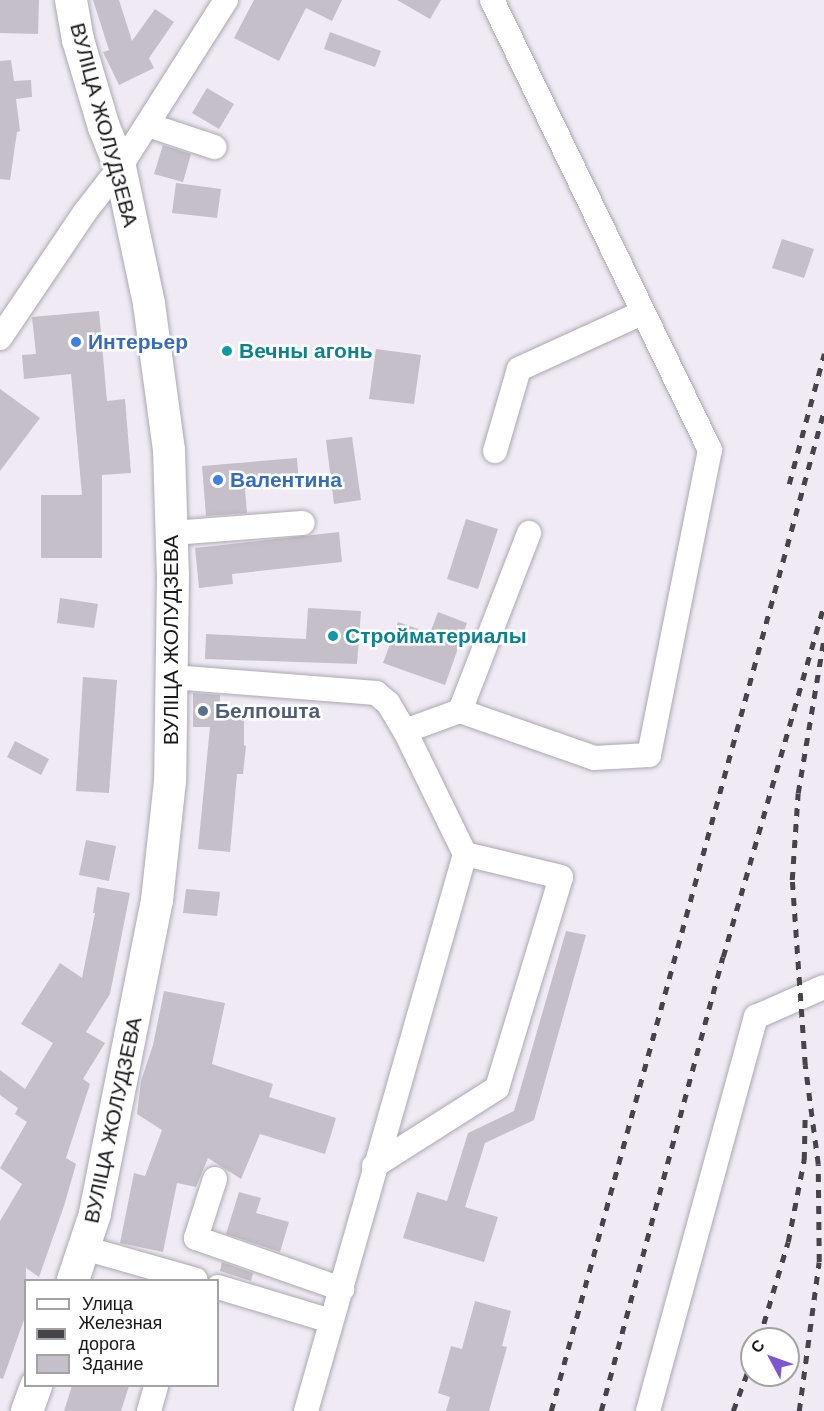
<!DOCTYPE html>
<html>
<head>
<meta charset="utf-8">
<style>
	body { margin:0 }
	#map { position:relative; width:824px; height:1411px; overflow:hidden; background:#efeaf4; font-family:Arial,sans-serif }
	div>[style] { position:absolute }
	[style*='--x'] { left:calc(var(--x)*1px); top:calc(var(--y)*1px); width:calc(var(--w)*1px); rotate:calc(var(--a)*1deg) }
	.building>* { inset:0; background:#c4bfc8 }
	.roads { filter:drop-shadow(0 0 2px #aca8b1) drop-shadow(0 0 2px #aca8b1) }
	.minor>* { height:24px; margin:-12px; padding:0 12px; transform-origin:12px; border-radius:12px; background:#fff }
	.major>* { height:32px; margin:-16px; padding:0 16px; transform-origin:16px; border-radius:16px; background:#fff }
	.rail>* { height:4.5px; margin-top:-2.25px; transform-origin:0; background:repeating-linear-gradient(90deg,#464449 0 8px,transparent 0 16px) }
	.dots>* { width:16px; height:16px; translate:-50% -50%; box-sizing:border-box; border:3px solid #fff; border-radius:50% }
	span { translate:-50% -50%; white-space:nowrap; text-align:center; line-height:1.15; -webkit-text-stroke:5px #fff; paint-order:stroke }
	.street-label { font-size:21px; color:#19181b }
	.shop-label { font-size:21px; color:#366cbe; font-weight:700 }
	.left { translate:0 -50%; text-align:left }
	.culture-label { font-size:21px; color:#0d838f; font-weight:700 }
	.service-label { font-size:21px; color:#4e5e75; font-weight:700 }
	.legend { position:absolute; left:24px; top:1279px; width:195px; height:108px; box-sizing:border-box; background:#fff; border:2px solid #a3a3a4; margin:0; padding:8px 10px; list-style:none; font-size:18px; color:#19181b }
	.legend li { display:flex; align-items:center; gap:12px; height:30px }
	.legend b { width:30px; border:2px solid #a3a3a4 }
	.north { position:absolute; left:740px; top:1327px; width:60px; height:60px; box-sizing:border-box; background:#fff; border:2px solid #a3a3a4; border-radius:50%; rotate:311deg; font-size:16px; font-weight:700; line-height:24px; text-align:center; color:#19181b }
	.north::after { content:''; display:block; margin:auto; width:21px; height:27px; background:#7e57d0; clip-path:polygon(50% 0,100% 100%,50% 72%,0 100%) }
</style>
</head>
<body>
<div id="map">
	<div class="building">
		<i style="clip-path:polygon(0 0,39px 0,38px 34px,0 33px)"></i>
		<i style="clip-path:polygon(93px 0,119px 0,132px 41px,155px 9px,174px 22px,149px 58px,154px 68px,119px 85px,103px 52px,109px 50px)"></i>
		<i style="clip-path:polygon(254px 0,342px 0,332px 21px,306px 8px,279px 61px,234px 38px)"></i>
		<i style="clip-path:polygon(397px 0,441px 0,430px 19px)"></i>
		<i style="clip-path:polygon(330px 32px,381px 51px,375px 67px,324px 49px)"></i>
		<i style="clip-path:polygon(11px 60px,14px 81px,31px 80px,32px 97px,16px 99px,20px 131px,17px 132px,10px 180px,0 179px,0 61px)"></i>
		<i style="clip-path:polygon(207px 88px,234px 104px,219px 129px,192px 113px)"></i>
		<i style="clip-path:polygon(163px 145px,191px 154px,183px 182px,154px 174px)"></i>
		<i style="clip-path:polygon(176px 183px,221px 189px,217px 218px,172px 213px)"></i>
		<i style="clip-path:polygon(782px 239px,814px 249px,804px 278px,772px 268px)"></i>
		<i style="clip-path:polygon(99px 311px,107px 401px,125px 399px,131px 473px,102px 475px,102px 558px,41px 558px,41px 495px,82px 495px,71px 374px,24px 379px,22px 355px,36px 354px,32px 317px)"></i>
		<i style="clip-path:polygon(376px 349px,421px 355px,414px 404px,369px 399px)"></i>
		<i style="clip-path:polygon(0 389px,40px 418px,0 471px)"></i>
		<i style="clip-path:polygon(352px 437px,361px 500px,334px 504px,326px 440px)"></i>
		<i style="clip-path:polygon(297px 458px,299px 484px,245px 489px,247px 513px,206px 516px,202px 466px)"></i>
		<i style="clip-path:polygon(466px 519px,498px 529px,478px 589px,447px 579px)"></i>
		<i style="clip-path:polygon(339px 532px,342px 562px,232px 574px,233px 584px,199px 588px,195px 548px)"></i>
		<i style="clip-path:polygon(60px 598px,98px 604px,94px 628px,57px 623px)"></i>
		<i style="clip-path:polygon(308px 608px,361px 611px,357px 664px,205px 659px,206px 634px,306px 639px)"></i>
		<i style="clip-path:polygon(438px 612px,467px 623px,445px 685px,383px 663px,398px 622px,430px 633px)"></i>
		<i style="clip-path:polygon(83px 677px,117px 680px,109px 793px,76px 791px)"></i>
		<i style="clip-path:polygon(193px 693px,220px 695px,220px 708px,244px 708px,244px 745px,246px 746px,243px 774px,237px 774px,230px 852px,198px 849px,210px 727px,193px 727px)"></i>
		<i style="clip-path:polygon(15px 741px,49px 759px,41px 775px,7px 757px)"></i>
		<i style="clip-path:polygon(86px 840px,116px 846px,109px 881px,79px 875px)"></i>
		<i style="clip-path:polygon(97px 887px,130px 893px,110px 994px,86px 1032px,105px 1043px,83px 1079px,90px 1084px,66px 1158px,76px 1164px,64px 1206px,39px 1277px,26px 1268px,26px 1314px,3px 1379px,0 1378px,0 1221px,22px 1184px,0 1168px,27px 1122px,15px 1114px,18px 1108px,0 1095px,0 1070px,25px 1089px,53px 1043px,21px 1024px,60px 963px,82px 978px,95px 913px,93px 913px)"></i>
		<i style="clip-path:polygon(186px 889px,220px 892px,217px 916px,183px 913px)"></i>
		<i style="clip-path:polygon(566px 931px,586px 935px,534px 1120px,485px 1143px,465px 1207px,498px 1217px,484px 1262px,403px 1238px,417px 1192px,447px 1201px,468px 1133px,514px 1111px)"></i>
		<i style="clip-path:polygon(164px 991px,225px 1003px,212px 1064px,273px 1084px,269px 1097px,336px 1118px,325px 1154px,260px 1134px,241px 1179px,208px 1158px,196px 1187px,177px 1183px,163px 1252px,120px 1243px,134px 1173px,145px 1176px,162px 1130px,137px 1114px,141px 1081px,153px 1045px)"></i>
		<i style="clip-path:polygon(239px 1192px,261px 1198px,256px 1213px,289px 1222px,280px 1252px,226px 1234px)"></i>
		<i style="clip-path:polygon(222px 1262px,253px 1273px,251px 1281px,220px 1271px)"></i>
		<i style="clip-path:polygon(475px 1301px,511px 1311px,502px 1346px,507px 1347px,489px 1411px,446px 1411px,450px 1397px,438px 1393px,451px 1346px,462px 1349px)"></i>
		<i style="clip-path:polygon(72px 1386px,129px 1386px,121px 1411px,64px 1411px)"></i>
	</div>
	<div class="roads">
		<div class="minor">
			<i style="--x:148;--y:125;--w:70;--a:18.4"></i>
			<i style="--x:0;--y:338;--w:152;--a:-56"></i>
			<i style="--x:85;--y:212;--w:57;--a:-52.1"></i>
			<i style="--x:120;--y:167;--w:198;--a:-57.6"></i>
			<i style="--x:495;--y:451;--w:85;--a:-73.7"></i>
			<i style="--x:519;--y:369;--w:135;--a:-24.5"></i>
			<i style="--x:172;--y:533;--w:131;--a:-4.4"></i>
			<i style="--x:172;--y:677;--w:205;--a:4.5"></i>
			<i style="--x:376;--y:693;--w:16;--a:40"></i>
			<i style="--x:388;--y:703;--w:33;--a:59"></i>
			<i style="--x:405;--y:731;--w:137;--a:64"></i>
			<i style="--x:465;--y:854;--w:579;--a:105.93"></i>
			<i style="--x:460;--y:711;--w:191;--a:-68.8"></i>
			<i style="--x:405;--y:731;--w:59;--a:-20"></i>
			<i style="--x:460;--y:711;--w:142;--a:19.3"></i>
			<i style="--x:594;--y:758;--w:55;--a:-3.1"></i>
			<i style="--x:649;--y:755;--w:311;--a:-78.7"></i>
			<i style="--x:710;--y:450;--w:500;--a:-115.85"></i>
			<i style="--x:374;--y:1166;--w:146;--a:-32.4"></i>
			<i style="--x:497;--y:1088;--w:220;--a:-73.1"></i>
			<i style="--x:561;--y:877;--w:99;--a:-166.5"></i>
			<i style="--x:215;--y:1179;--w:62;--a:107.9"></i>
			<i style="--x:196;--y:1238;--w:155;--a:19.3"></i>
			<i style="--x:84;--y:1248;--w:116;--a:15.9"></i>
			<i style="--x:218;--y:1287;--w:118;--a:16.7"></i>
			<i style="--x:149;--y:1411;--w:26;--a:-74"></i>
			<i style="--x:648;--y:1411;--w:409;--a:-74.7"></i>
			<i style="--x:756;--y:1017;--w:74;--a:-23.8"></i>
		</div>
		<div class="major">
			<i style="--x:71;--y:0;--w:41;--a:80.1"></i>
			<i style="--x:78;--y:40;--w:91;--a:73.4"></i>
			<i style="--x:104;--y:127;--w:43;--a:68.2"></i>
			<i style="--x:120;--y:167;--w:140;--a:78"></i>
			<i style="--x:149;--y:304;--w:147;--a:82.2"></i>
			<i style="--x:169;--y:450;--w:125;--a:88.2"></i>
			<i style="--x:173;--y:575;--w:206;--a:90.8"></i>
			<i style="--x:170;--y:781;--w:120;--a:96.2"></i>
			<i style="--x:157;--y:900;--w:320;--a:101.2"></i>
			<i style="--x:95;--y:1214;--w:70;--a:108.4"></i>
			<i style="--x:27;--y:1411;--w:27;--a:-70"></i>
		</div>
	</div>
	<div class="rail">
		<i style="--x:789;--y:484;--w:135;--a:-74.9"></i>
		<i style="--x:759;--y:1339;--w:101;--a:-73.4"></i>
		<i style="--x:788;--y:1242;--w:84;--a:-79"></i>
		<i style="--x:804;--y:1160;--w:47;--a:-88.8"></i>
		<i style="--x:551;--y:1411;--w:1038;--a:-74.74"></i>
		<i style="--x:601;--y:1411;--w:470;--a:-75"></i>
		<i style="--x:723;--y:957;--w:367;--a:-74"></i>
		<i style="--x:733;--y:1411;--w:54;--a:-69.6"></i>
		<i style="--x:799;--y:1411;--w:150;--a:-82.4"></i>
		<i style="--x:819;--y:1262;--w:98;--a:-90.6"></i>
		<i style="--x:818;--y:1164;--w:100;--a:-97.5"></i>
		<i style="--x:805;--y:1065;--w:185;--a:-94"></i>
		<i style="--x:792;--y:880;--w:87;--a:-86.1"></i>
		<i style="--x:798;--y:793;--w:158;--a:-80.5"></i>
	</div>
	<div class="dots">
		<i style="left:76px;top:342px;background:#3f7fe0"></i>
		<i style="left:227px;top:351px;background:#0f9aa8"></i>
		<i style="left:218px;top:480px;background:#3f7fe0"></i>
		<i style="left:333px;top:636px;background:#0f9aa8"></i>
		<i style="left:203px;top:711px;background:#5c6f8a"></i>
	</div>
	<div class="street-label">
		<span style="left:104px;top:125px;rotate:75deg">ВУЛІЦА ЖОЛУДЗЕВА</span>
		<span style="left:171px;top:640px;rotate:-90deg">ВУЛІЦА ЖОЛУДЗЕВА</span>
		<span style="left:113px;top:1120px;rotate:-78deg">ВУЛІЦА ЖОЛУДЗЕВА</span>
	</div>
	<div class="shop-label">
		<span class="left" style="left:88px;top:342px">Интерьер</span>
		<span class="left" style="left:230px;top:480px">Валентина</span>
	</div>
	<div class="culture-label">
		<span class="left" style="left:239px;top:351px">Вечны агонь</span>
		<span class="left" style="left:345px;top:636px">Стройматериалы</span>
	</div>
	<div class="service-label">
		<span class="left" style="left:215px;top:711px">Белпошта</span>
	</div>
	<ul class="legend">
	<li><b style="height:8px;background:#fff"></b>Улица</li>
	<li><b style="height:8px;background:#464449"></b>Железная дорога</li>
	<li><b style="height:16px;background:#c4bfc8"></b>Здание</li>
	</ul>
	<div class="north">С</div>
</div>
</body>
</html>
